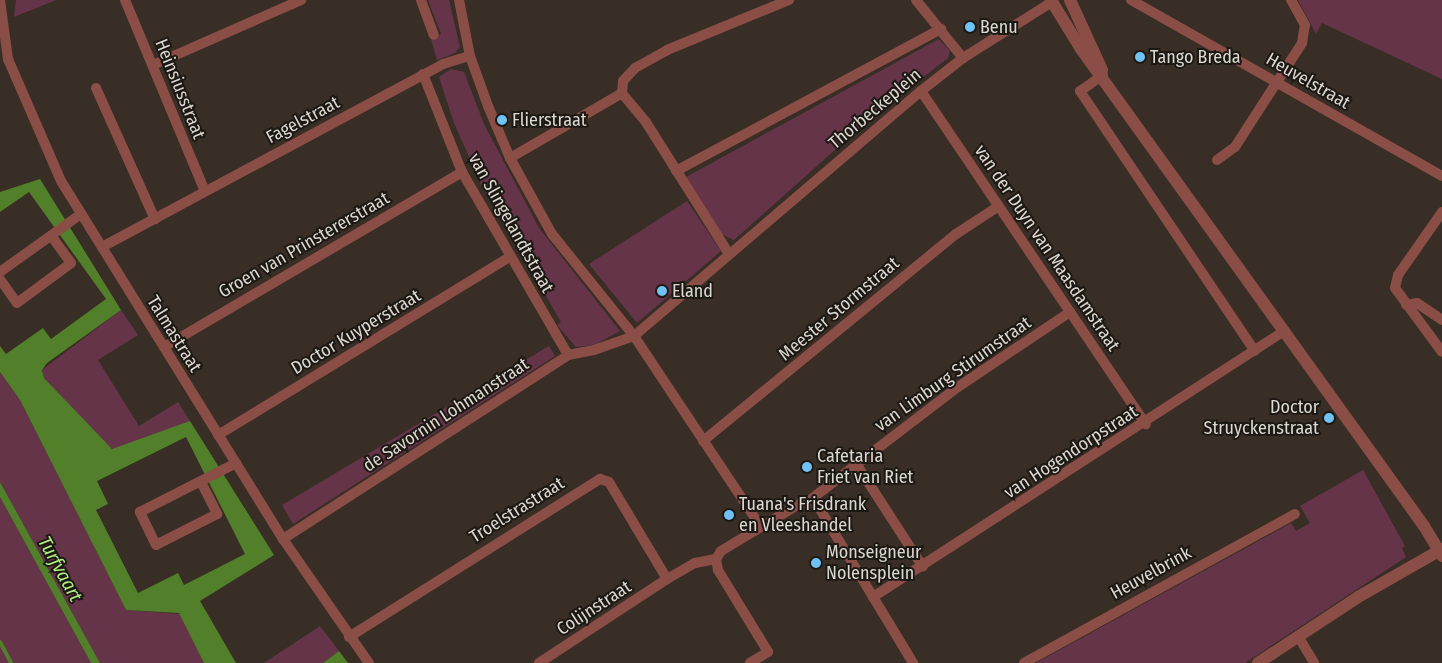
<!DOCTYPE html>
<html>
<head>
<meta charset="utf-8">
<style>
	body { margin:0 }
	#map { position:relative; width:1442px; height:663px; overflow:hidden; background:#392e25; font-family:"Fira Sans Condensed",sans-serif }
	div>[style] { position:absolute }
	[style*='--x'] { left:calc(var(--x)*1px); top:calc(var(--y)*1px); width:calc(var(--w)*1px); rotate:calc(var(--a)*1deg) }
	.green>* { inset:0; background:#653449 }
	.water>* { inset:0; background:#517f2a }
	.stream>* { height:4px; margin:-2px; padding:0 2px; transform-origin:2px; border-radius:2px; background:#517f2a }
	.minor>* { height:10px; margin:-5px; padding:0 5px; transform-origin:5px; border-radius:5px; background:#8b4e46 }
	.tertiary>* { height:12px; margin:-6px; padding:0 6px; transform-origin:6px; border-radius:6px; background:#8b4e46 }
	.dots>* { width:14px; height:14px; translate:-50% -50%; box-sizing:border-box; border:2px solid #1c1813; border-radius:50% }
	span { translate:-50% -50%; white-space:nowrap; text-align:center; line-height:1.15; -webkit-text-stroke:4px #1c1813; paint-order:stroke }
	.poi-label { font-size:18px; color:#ddd7d1 }
	.left { translate:0 -50%; text-align:left }
	.right { translate:-100% -50%; text-align:right }
	.street-label { font-size:18px; color:#ddd7d1 }
	.water-label { font-size:19px; color:#afee80; font-style:italic }
</style>
</head>
<body>
<div id="map">
	<div class="green">
		<i style="clip-path:polygon(16px 0,56px 0,14px 17px)"></i>
		<i style="clip-path:polygon(428px 0,449px 0,460px 47px,455px 53px,437px 60px,431px 39px,441px 34px)"></i>
		<i style="clip-path:polygon(1298px 0,1442px 0,1442px 79px,1322px 23px,1316px 34px)"></i>
		<i style="clip-path:polygon(939px 39px,950px 51px,948px 58px,874px 115px,734px 240px,721px 234px,686px 177px)"></i>
		<i style="clip-path:polygon(451px 69px,464px 72px,484px 124px,539px 228px,620px 331px,594px 345px,576px 347px,557px 325px,561px 322px,481px 184px,454px 123px,439px 77px)"></i>
		<i style="clip-path:polygon(687px 201px,721px 251px,637px 323px,589px 264px)"></i>
		<i style="clip-path:polygon(121px 310px,138px 335px,98px 360px,139px 426px,178px 402px,190px 421px,115px 450px,107px 446px,44px 378px,42px 370px)"></i>
		<i style="clip-path:polygon(549px 346px,555px 356px,293px 524px,282px 505px)"></i>
		<i style="clip-path:polygon(0 372px,20px 400px,126px 610px,181px 614px,204px 663px,100px 663px,0 482px)"></i>
		<i style="clip-path:polygon(1363px 470px,1405px 546px,1402px 548px,1406px 557px,1245px 663px,1036px 663px,1291px 523px,1296px 531px,1310px 523px,1300px 506px)"></i>
		<i style="clip-path:polygon(0 497px,91px 663px,0 663px)"></i>
		<i style="clip-path:polygon(320px 626px,339px 651px,323px 663px,264px 663px)"></i>
	</div>
	<div class="water">
		<i style="clip-path:polygon(evenodd,40px 179px,121px 310px,47px 363px,42px 370px,44px 378px,112px 449px,190px 421px,274px 555px,200px 601px,236px 663px,204px 663px,179px 613px,126px 610px,20px 400px,0 372px,0 346px,6px 354px,43px 328px,51px 339px,106px 299px,29px 192px,0 212px,0 192px,40px 179px,186px 437px,245px 554px,184px 585px,178px 573px,138px 593px,96px 510px,108px 504px,97px 481px,186px 437px)"></i>
		<i style="clip-path:polygon(0 482px,100px 663px,91px 663px,0 497px)"></i>
		<i style="clip-path:polygon(339px 651px,348px 663px,323px 663px)"></i>
	</div>
	<div class="stream">
		<i style="--x:0;--y:642;--w:24;--a:62"></i>
	</div>
	<div class="minor">
		<i style="--x:0;--y:0;--w:60;--a:82.3"></i>
		<i style="--x:8;--y:59;--w:133;--a:66.5"></i>
		<i style="--x:61;--y:181;--w:421;--a:58.2"></i>
		<i style="--x:283;--y:539;--w:151;--a:55.3"></i>
		<i style="--x:125;--y:0;--w:207;--a:67.3"></i>
		<i style="--x:421;--y:0;--w:37;--a:70"></i>
		<i style="--x:459;--y:0;--w:57;--a:78.9"></i>
		<i style="--x:470;--y:56;--w:53;--a:70.2"></i>
		<i style="--x:488;--y:106;--w:56;--a:67.1"></i>
		<i style="--x:510;--y:158;--w:87;--a:61.1"></i>
		<i style="--x:552;--y:234;--w:131;--a:51.2"></i>
		<i style="--x:634;--y:336;--w:228;--a:56.4"></i>
		<i style="--x:916;--y:0;--w:75;--a:51"></i>
		<i style="--x:1131;--y:0;--w:357;--a:29.5"></i>
		<i style="--x:153;--y:65;--w:162;--a:-23.7"></i>
		<i style="--x:423;--y:74;--w:105;--a:68.3"></i>
		<i style="--x:462;--y:172;--w:211;--a:59.9"></i>
		<i style="--x:1103;--y:75;--w:28;--a:145"></i>
		<i style="--x:1080;--y:91;--w:313;--a:56.1"></i>
		<i style="--x:96;--y:88;--w:144;--a:65.8"></i>
		<i style="--x:921;--y:91;--w:402;--a:56"></i>
		<i style="--x:510;--y:158;--w:129;--a:-30.1"></i>
		<i style="--x:1217;--y:160;--w:22;--a:-36"></i>
		<i style="--x:1235;--y:147;--w:124;--a:-57.2"></i>
		<i style="--x:1302;--y:43;--w:18;--a:-81"></i>
		<i style="--x:1305;--y:25;--w:29;--a:-119"></i>
		<i style="--x:676;--y:171;--w:301;--a:-28.2"></i>
		<i style="--x:1442;--y:212;--w:77;--a:124.9"></i>
		<i style="--x:1398;--y:275;--w:13;--a:103"></i>
		<i style="--x:1395;--y:288;--w:79;--a:53.7"></i>
		<i style="--x:102;--y:247;--w:387;--a:-28.2"></i>
		<i style="--x:443;--y:64;--w:28;--a:-17"></i>
		<i style="--x:729;--y:254;--w:156;--a:-122.2"></i>
		<i style="--x:646;--y:122;--w:38;--a:-130"></i>
		<i style="--x:622;--y:93;--w:12;--a:-85"></i>
		<i style="--x:623;--y:81;--w:18;--a:-47"></i>
		<i style="--x:635;--y:68;--w:37;--a:-29"></i>
		<i style="--x:667;--y:50;--w:132;--a:-22.3"></i>
		<i style="--x:0;--y:272;--w:100;--a:-35.6"></i>
		<i style="--x:0;--y:279;--w:29;--a:55"></i>
		<i style="--x:17;--y:303;--w:67;--a:-36.5"></i>
		<i style="--x:71;--y:263;--w:34;--a:-126"></i>
		<i style="--x:1406;--y:305;--w:11;--a:-10"></i>
		<i style="--x:1417;--y:303;--w:30;--a:34"></i>
		<i style="--x:164;--y:347;--w:346;--a:-30.4"></i>
		<i style="--x:218;--y:435;--w:342;--a:-31.4"></i>
		<i style="--x:703;--y:441;--w:327;--a:-39.3"></i>
		<i style="--x:956;--y:234;--w:51;--a:-33.1"></i>
		<i style="--x:857;--y:465;--w:121;--a:57.1"></i>
		<i style="--x:201;--y:482;--w:36;--a:63"></i>
		<i style="--x:217;--y:514;--w:68;--a:153.1"></i>
		<i style="--x:156;--y:545;--w:37;--a:-116"></i>
		<i style="--x:140;--y:512;--w:108;--a:-27"></i>
		<i style="--x:810;--y:500;--w:186;--a:-37.4"></i>
		<i style="--x:958;--y:387;--w:135;--a:-33.8"></i>
		<i style="--x:283;--y:539;--w:339;--a:-32.8"></i>
		<i style="--x:568;--y:355;--w:26;--a:-11"></i>
		<i style="--x:594;--y:350;--w:42;--a:-19.3"></i>
		<i style="--x:634;--y:336;--w:377;--a:-40.5"></i>
		<i style="--x:921;--y:91;--w:53;--a:-38.2"></i>
		<i style="--x:963;--y:58;--w:105;--a:-32.2"></i>
		<i style="--x:716;--y:559;--w:11;--a:80"></i>
		<i style="--x:718;--y:570;--w:96;--a:58.6"></i>
		<i style="--x:768;--y:652;--w:21;--a:149"></i>
		<i style="--x:873;--y:597;--w:490;--a:-32.9"></i>
		<i style="--x:1298;--y:636;--w:31;--a:59"></i>
		<i style="--x:349;--y:637;--w:297;--a:-32.2"></i>
		<i style="--x:600;--y:479;--w:9;--a:18"></i>
		<i style="--x:609;--y:482;--w:113;--a:59.1"></i>
		<i style="--x:539;--y:663;--w:153;--a:-33.3"></i>
		<i style="--x:667;--y:579;--w:32;--a:-30"></i>
		<i style="--x:695;--y:563;--w:21;--a:-11"></i>
		<i style="--x:716;--y:559;--w:9;--a:-58"></i>
		<i style="--x:721;--y:551;--w:99;--a:-31"></i>
		<i style="--x:806;--y:500;--w:13;--a:27"></i>
		<i style="--x:818;--y:506;--w:184;--a:58.8"></i>
		<i style="--x:1024;--y:663;--w:309;--a:-28.8"></i>
	</div>
	<div class="tertiary">
		<i style="--x:1051;--y:0;--w:57;--a:58.5"></i>
		<i style="--x:1081;--y:49;--w:588;--a:54.28"></i>
		<i style="--x:1424;--y:526;--w:35;--a:59"></i>
		<i style="--x:1070;--y:0;--w:77;--a:65.4"></i>
		<i style="--x:1258;--y:663;--w:120;--a:-33.4"></i>
		<i style="--x:1358;--y:597;--w:97;--a:-29.7"></i>
	</div>
	<div class="dots">
		<i style="left:970px;top:27px;background:#70c1f4"></i>
		<i style="left:1140px;top:57px;background:#70c1f4"></i>
		<i style="left:502px;top:120px;background:#70c1f4"></i>
		<i style="left:662px;top:291px;background:#70c1f4"></i>
		<i style="left:1329px;top:418px;background:#70c1f4"></i>
		<i style="left:807px;top:467px;background:#70c1f4"></i>
		<i style="left:729px;top:515px;background:#70c1f4"></i>
		<i style="left:816px;top:563px;background:#70c1f4"></i>
	</div>
	<div class="poi-label">
		<span class="left" style="left:980px;top:27px">Benu</span>
		<span class="left" style="left:1150px;top:57px">Tango Breda</span>
		<span class="left" style="left:512px;top:120px">Flierstraat</span>
		<span class="left" style="left:672px;top:291px">Eland</span>
		<span class="right" style="left:1319px;top:418px">Doctor<br>Struyckenstraat</span>
		<span class="left" style="left:817px;top:467px">Cafetaria<br>Friet van Riet</span>
		<span class="left" style="left:739px;top:515px">Tuana's Frisdrank<br>en Vleeshandel</span>
		<span class="left" style="left:826px;top:563px">Monseigneur<br>Nolensplein</span>
	</div>
	<div class="street-label">
		<span style="left:1308px;top:81px;rotate:30deg">Heuvelstraat</span>
		<span style="left:180px;top:89px;rotate:68deg">Heinsiusstraat</span>
		<span style="left:875px;top:109px;rotate:-40deg">Thorbeckeplein</span>
		<span style="left:303px;top:120px;rotate:-28deg">Fagelstraat</span>
		<span style="left:511px;top:223px;rotate:61deg">van Slingelandtstraat</span>
		<span style="left:304px;top:245px;rotate:-30deg">Groen van Prinstererstraat</span>
		<span style="left:1047px;top:248px;rotate:56deg">van der Duyn van Maasdamstraat</span>
		<span style="left:839px;top:309px;rotate:-40deg">Meester Stormstraat</span>
		<span style="left:356px;top:332px;rotate:-31deg">Doctor Kuyperstraat</span>
		<span style="left:174px;top:334px;rotate:58deg">Talmastraat</span>
		<span style="left:953px;top:374px;rotate:-35deg">van Limburg Stirumstraat</span>
		<span style="left:446px;top:415px;rotate:-33deg">de Savornin Lohmanstraat</span>
		<span style="left:1071px;top:452px;rotate:-33deg">van Hogendorpstraat</span>
		<span style="left:517px;top:510px;rotate:-32deg">Troelstrastraat</span>
		<span style="left:1151px;top:573px;rotate:-29deg">Heuvelbrink</span>
		<span style="left:594px;top:608px;rotate:-33deg">Colijnstraat</span>
	</div>
	<div class="water-label">
		<span style="left:60px;top:569px;rotate:61deg">Turfvaart</span>
	</div>
</div>
</body>
</html>
